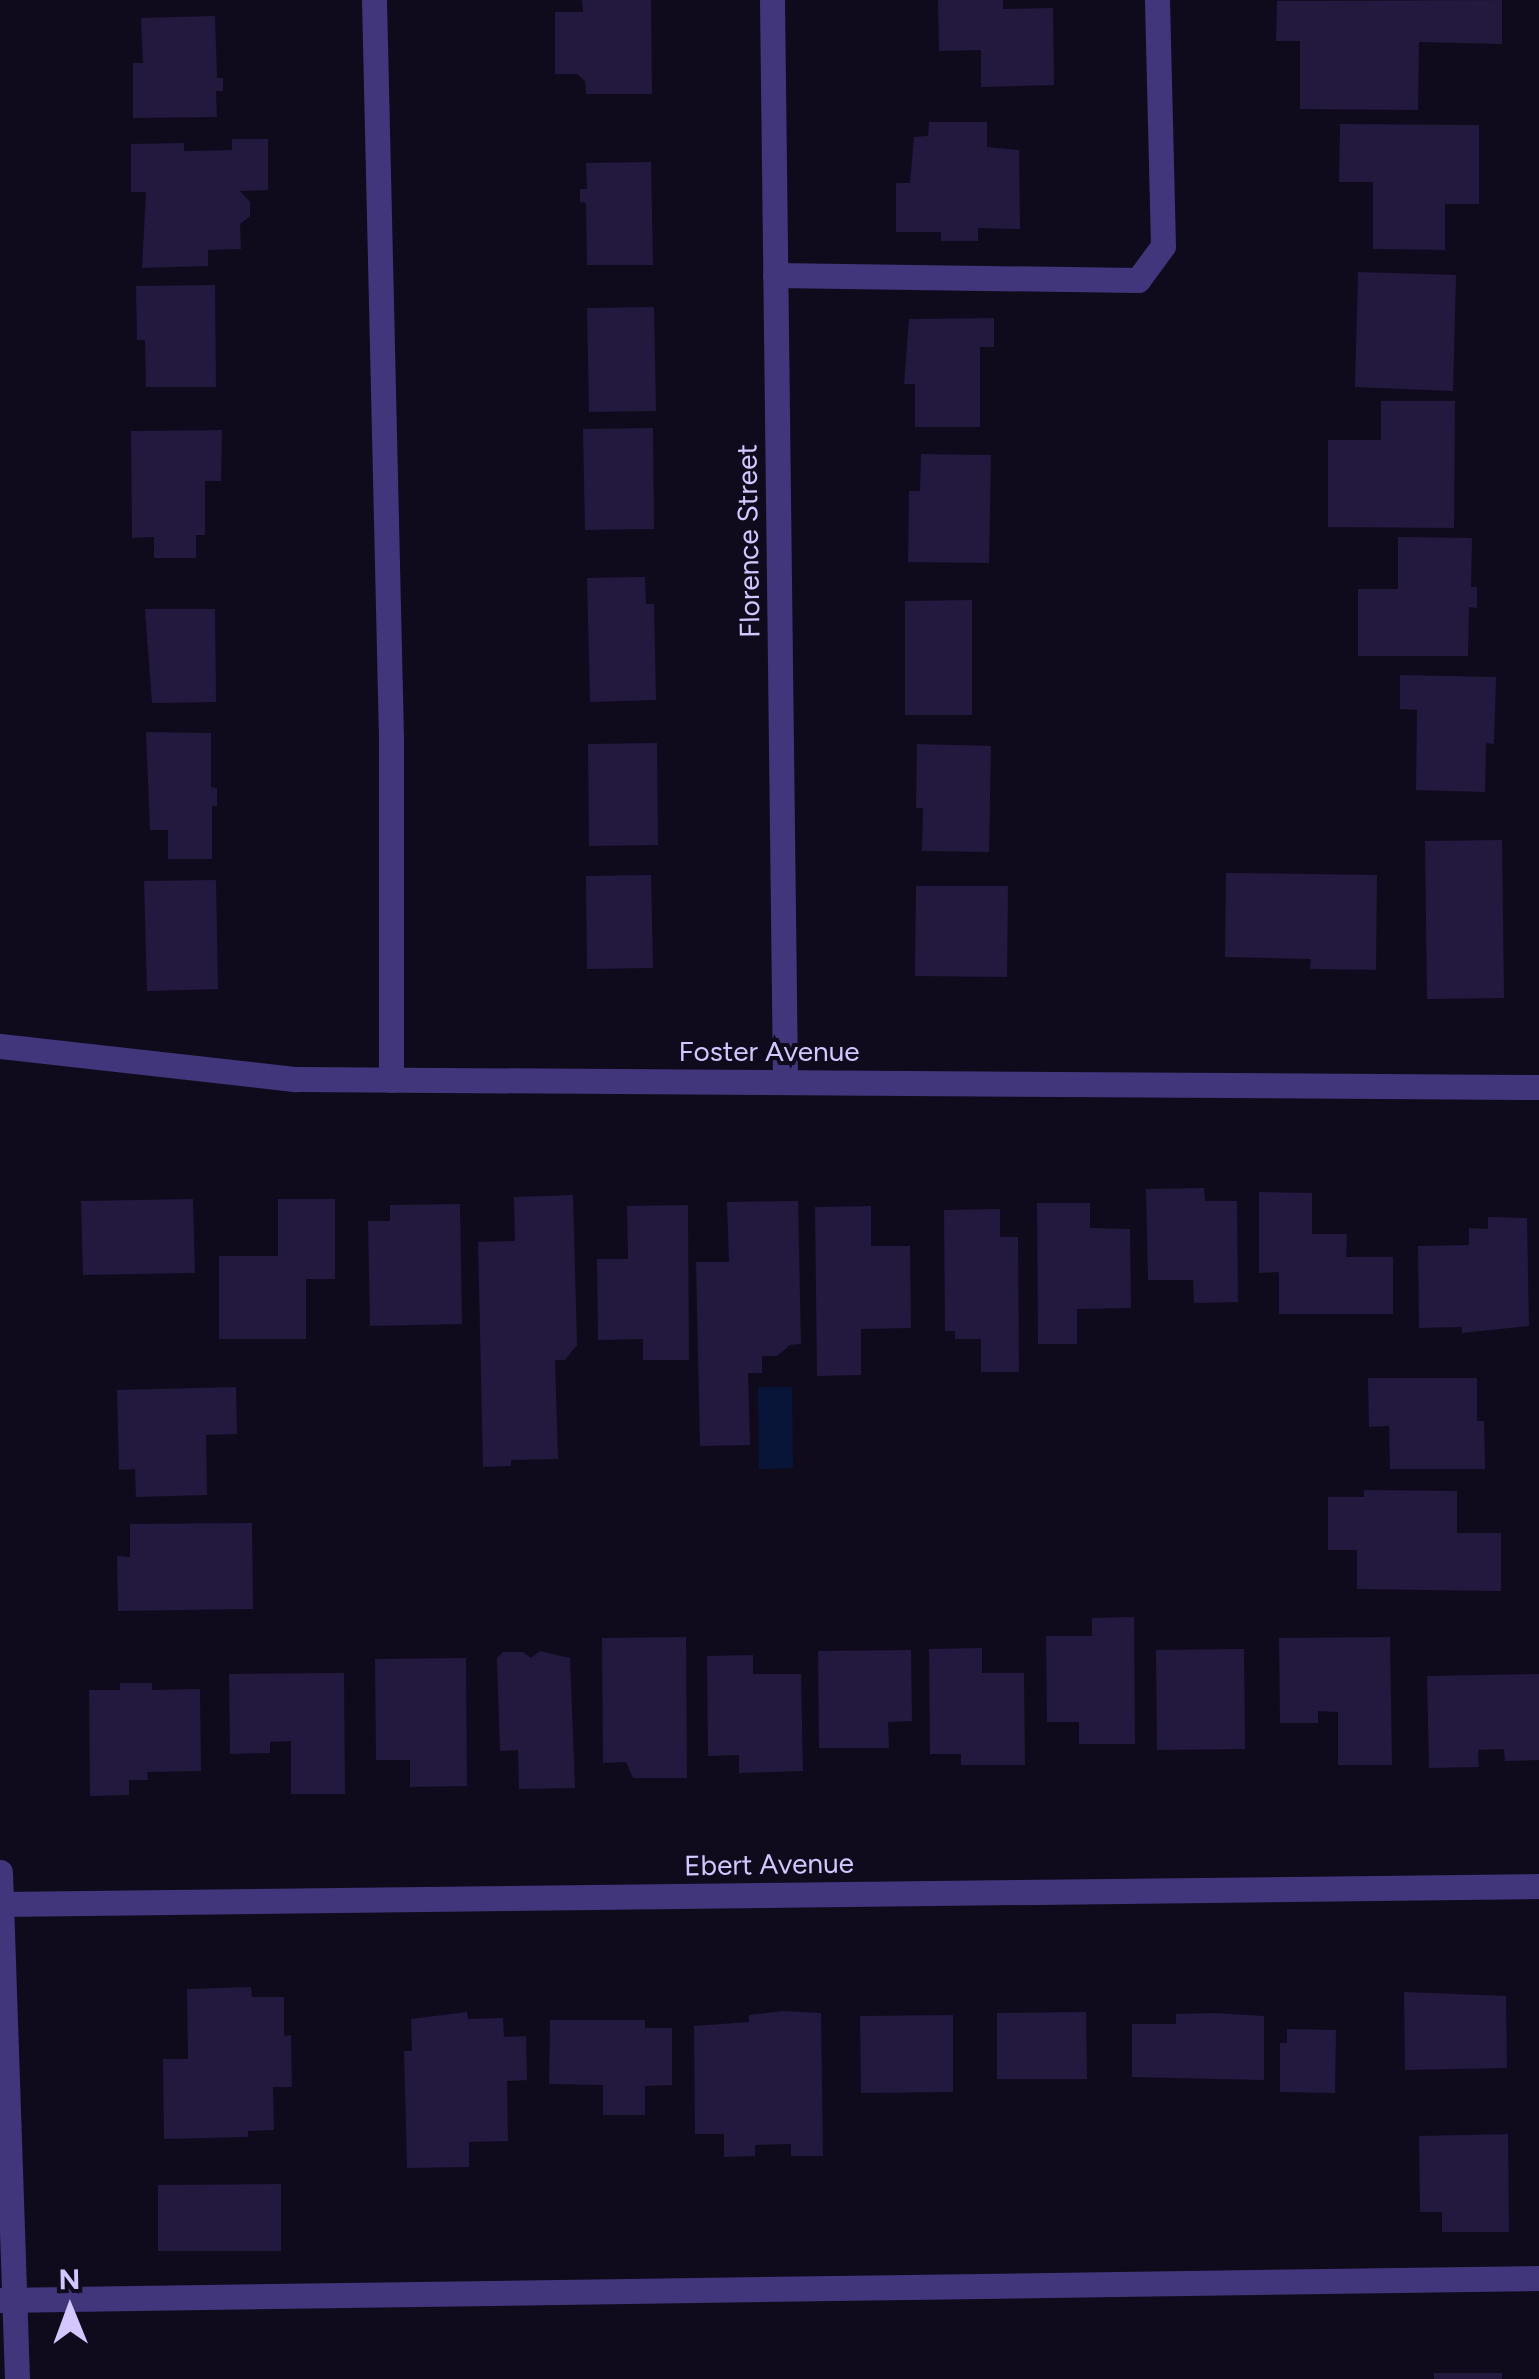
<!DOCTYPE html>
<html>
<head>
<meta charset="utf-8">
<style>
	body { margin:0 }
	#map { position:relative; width:1539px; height:2379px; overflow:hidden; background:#100b1c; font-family:Figtree,sans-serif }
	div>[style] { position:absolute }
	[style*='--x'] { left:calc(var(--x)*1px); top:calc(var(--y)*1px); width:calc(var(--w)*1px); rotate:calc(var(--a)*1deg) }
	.water>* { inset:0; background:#091538 }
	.building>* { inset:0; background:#23183d }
	.minor>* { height:25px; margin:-12.5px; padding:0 12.5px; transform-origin:12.5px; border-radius:12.5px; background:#41367b }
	span { translate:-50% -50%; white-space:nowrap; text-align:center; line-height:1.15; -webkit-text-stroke:8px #100b1c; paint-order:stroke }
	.street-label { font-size:28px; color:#d4c7ff }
	.north { position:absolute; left:20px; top:2259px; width:100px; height:100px; -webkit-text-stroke:8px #100b1c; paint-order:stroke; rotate:359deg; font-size:28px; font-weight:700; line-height:40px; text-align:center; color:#d4c7ff }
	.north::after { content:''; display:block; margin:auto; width:35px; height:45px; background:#d4c7ff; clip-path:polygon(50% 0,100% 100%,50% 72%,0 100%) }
</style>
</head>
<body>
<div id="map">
	<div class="water">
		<i style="clip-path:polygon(758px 1387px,792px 1387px,793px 1468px,759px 1469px)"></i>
	</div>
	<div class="building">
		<i style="clip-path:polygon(582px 0,651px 0,652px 94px,586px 94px,585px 81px,577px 74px,555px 74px,555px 12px,583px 12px)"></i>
		<i style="clip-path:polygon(938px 0,1003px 0,1003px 9px,1053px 8px,1054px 85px,981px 87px,981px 50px,939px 51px)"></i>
		<i style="clip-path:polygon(1502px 0,1502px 44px,1419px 42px,1418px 110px,1300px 109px,1300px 41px,1276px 41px,1277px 1px)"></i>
		<i style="clip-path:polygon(215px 16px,217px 78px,223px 78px,223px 91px,216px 91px,217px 117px,133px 118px,133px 63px,143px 63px,141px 18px)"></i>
		<i style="clip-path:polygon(929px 122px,987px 122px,987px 147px,1019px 150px,1020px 229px,978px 228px,978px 241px,941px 241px,941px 232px,896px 232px,896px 183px,910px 183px,914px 137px,928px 136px)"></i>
		<i style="clip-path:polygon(1340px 124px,1479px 125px,1479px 204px,1445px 204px,1445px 250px,1373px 249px,1373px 182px,1339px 182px)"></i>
		<i style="clip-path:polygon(232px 139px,268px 139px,268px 190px,240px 191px,250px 202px,250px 216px,240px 224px,241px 249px,208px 250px,208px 266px,142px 268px,146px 192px,131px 192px,131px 144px,184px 143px,184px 151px,232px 150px)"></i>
		<i style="clip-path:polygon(651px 162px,653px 265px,587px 265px,586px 203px,580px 202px,580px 189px,587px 189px,586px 163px)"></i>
		<i style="clip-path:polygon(1358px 272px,1456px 275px,1453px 391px,1355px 387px)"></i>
		<i style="clip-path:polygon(215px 285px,216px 387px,146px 387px,145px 340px,137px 340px,136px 286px)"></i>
		<i style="clip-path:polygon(654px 307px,656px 411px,589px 412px,587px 308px)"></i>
		<i style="clip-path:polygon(994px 318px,994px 347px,980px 347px,980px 427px,915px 427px,915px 384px,904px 384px,909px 319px)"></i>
		<i style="clip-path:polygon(1381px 401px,1455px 401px,1454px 528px,1328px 527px,1328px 440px,1381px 440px)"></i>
		<i style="clip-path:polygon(653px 428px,654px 529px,585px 530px,583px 429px)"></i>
		<i style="clip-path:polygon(222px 430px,221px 481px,205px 481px,205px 535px,196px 535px,196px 558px,154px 558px,154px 537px,132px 538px,131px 431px)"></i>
		<i style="clip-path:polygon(921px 454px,991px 455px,989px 563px,908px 562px,909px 491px,920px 491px)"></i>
		<i style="clip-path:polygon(1398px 537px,1472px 538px,1471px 587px,1477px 587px,1477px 608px,1469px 607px,1468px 656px,1358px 656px,1358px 589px,1398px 589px)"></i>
		<i style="clip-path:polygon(645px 577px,646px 604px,654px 604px,656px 700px,590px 702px,587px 578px)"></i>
		<i style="clip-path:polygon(972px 600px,972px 715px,905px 715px,905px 601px)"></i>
		<i style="clip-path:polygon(145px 609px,215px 609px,216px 702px,152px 703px)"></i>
		<i style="clip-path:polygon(1400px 675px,1496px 677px,1494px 744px,1486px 743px,1485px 792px,1416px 790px,1417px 710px,1400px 709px)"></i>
		<i style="clip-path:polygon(146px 732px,211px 733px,211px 787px,217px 788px,217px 806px,212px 806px,212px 859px,168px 859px,168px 830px,150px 830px)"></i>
		<i style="clip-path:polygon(657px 743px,658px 845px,589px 846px,588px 744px)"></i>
		<i style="clip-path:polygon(917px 744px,991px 746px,989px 852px,922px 851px,923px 808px,916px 808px)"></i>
		<i style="clip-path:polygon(1502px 840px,1504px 998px,1427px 999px,1425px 841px)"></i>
		<i style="clip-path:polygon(1226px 873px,1377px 875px,1376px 970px,1310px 969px,1311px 959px,1225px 957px)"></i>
		<i style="clip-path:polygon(651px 875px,653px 968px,587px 969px,586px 876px)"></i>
		<i style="clip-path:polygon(216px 880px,218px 989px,147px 991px,144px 881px)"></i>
		<i style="clip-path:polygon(916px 886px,1008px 886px,1007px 977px,915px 976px)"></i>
		<i style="clip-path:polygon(1204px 1188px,1205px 1201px,1237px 1201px,1238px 1302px,1194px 1303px,1193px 1280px,1148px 1280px,1146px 1189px)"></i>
		<i style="clip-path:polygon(1259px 1192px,1312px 1193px,1312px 1234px,1347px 1234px,1346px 1257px,1393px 1257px,1393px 1314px,1279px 1314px,1279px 1272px,1259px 1273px)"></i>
		<i style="clip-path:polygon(573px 1195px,577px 1345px,565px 1360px,555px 1360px,558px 1459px,511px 1460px,511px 1466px,483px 1467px,478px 1242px,515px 1241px,514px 1197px)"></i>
		<i style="clip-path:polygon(193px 1199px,195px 1273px,83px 1275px,81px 1201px)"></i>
		<i style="clip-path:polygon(278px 1199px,335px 1199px,335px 1279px,306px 1279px,306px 1339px,219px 1339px,219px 1256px,278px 1256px)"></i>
		<i style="clip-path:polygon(798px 1201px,801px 1344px,790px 1345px,777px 1356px,762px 1356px,762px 1373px,748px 1373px,750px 1445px,700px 1446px,696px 1262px,729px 1262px,727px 1202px)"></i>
		<i style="clip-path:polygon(1037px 1203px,1090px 1203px,1090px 1228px,1130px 1229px,1131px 1308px,1077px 1309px,1077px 1344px,1038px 1344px)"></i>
		<i style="clip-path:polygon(460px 1204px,462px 1324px,370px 1326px,368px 1221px,390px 1221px,390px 1205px)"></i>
		<i style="clip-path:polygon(688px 1205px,689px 1360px,643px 1360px,643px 1339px,598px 1340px,597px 1259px,628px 1259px,627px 1206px)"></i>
		<i style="clip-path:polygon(871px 1206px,871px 1246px,910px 1246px,911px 1328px,861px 1329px,861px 1375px,817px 1376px,815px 1207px)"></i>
		<i style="clip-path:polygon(1000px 1209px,1000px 1237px,1018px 1237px,1019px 1372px,981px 1372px,981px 1339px,955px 1339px,955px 1331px,945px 1331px,944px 1210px)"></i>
		<i style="clip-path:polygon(1488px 1217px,1527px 1218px,1529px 1326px,1462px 1333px,1462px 1327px,1419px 1328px,1418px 1246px,1469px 1245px,1469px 1228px,1488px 1229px)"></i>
		<i style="clip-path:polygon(1368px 1378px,1477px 1378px,1477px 1421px,1484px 1421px,1485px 1469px,1390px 1469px,1389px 1426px,1369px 1427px)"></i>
		<i style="clip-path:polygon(236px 1387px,237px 1434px,206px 1435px,207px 1495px,136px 1497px,135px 1469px,119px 1470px,117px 1390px)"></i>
		<i style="clip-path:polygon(1364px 1490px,1457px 1491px,1457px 1533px,1501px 1533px,1501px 1591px,1357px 1589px,1357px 1550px,1328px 1550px,1328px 1497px,1364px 1497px)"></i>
		<i style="clip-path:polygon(252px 1523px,253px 1609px,118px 1611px,117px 1556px,130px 1557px,130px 1524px)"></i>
		<i style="clip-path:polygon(1134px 1617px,1135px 1744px,1079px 1744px,1079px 1722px,1047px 1722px,1046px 1636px,1092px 1636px,1092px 1618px)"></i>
		<i style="clip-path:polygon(686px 1637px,687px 1778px,633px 1778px,626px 1762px,603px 1763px,602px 1638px)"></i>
		<i style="clip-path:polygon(1390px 1637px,1392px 1765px,1338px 1765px,1338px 1712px,1318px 1711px,1318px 1723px,1280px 1723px,1279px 1638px)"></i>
		<i style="clip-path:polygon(982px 1648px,982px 1673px,1024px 1673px,1025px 1765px,961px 1765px,961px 1754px,930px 1754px,929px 1649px)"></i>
		<i style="clip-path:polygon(1244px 1649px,1245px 1749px,1157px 1750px,1156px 1650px)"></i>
		<i style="clip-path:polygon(911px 1650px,912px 1721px,888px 1722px,889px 1748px,819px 1748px,818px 1651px)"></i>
		<i style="clip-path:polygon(540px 1651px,570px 1658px,575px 1788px,519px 1789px,518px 1750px,500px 1751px,497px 1658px,503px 1652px,523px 1652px,531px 1658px)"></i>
		<i style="clip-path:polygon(753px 1655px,753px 1674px,801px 1674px,803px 1771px,739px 1773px,739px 1755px,708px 1756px,707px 1656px)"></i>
		<i style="clip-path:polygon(466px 1658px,467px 1786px,410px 1787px,410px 1760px,376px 1760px,375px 1659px)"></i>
		<i style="clip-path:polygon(344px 1673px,345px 1794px,291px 1794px,291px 1741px,270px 1742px,270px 1753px,230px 1754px,229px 1674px)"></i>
		<i style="clip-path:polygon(1539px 1674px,1539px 1760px,1505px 1761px,1504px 1749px,1478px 1750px,1479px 1767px,1429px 1768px,1427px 1676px)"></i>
		<i style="clip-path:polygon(120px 1683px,152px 1683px,152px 1690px,200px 1689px,201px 1771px,147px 1772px,148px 1780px,129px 1780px,129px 1795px,90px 1796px,89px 1690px,120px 1690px)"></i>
		<i style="clip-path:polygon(251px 1987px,252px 1997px,284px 1997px,284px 2036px,291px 2035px,292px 2087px,273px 2087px,274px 2130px,248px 2131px,248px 2137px,164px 2139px,163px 2059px,188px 2059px,187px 1989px)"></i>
		<i style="clip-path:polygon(1404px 1992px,1506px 1996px,1507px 2068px,1405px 2070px)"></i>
		<i style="clip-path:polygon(782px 2011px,821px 2013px,823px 2156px,791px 2156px,791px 2144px,755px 2145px,755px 2156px,724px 2157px,724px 2134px,695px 2134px,694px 2026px,749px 2022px,749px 2015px)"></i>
		<i style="clip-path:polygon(467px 2012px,468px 2019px,503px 2018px,504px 2037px,526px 2036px,527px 2080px,507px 2081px,508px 2141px,469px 2142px,469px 2167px,407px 2168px,404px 2051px,412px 2051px,411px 2019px)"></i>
		<i style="clip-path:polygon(1086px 2012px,1087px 2079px,997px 2079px,997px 2013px)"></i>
		<i style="clip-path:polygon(1215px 2013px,1264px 2016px,1264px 2080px,1132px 2077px,1132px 2024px,1176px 2024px,1176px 2014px)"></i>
		<i style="clip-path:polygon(953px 2015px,953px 2092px,861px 2093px,860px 2016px)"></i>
		<i style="clip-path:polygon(550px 2020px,645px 2020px,645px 2028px,672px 2028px,672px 2085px,645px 2086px,645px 2115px,603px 2115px,603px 2085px,549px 2084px)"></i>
		<i style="clip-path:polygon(1287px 2029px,1336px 2030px,1335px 2093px,1280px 2092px,1280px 2043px,1287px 2043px)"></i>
		<i style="clip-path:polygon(1508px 2134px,1509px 2232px,1442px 2232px,1442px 2212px,1420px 2212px,1419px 2136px)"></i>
		<i style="clip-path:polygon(281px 2184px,281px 2251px,158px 2251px,158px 2185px)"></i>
		<i style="clip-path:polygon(1434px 2373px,1502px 2373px,1502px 2379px,1434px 2379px)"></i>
	</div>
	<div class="minor">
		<i style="--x:374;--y:0;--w:738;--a:88.68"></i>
		<i style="--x:391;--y:738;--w:342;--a:90"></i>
		<i style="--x:772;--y:0;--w:1080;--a:89.31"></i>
		<i style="--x:775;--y:275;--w:363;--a:0.8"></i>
		<i style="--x:1138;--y:280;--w:42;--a:-53.7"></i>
		<i style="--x:1163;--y:246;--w:246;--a:-91.4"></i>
		<i style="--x:0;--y:1046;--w:298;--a:6.4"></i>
		<i style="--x:296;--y:1079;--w:1243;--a:0.37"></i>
		<i style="--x:0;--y:1872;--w:507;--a:88.08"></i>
		<i style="--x:0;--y:1904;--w:1539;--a:-0.67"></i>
		<i style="--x:0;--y:2300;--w:1539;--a:-0.82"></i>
	</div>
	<div class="street-label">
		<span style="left:748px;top:541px;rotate:-91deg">Florence Street</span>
		<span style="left:769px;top:1051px">Foster Avenue</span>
		<span style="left:769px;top:1864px;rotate:-1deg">Ebert Avenue</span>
	</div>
	<div class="north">N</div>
</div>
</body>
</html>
